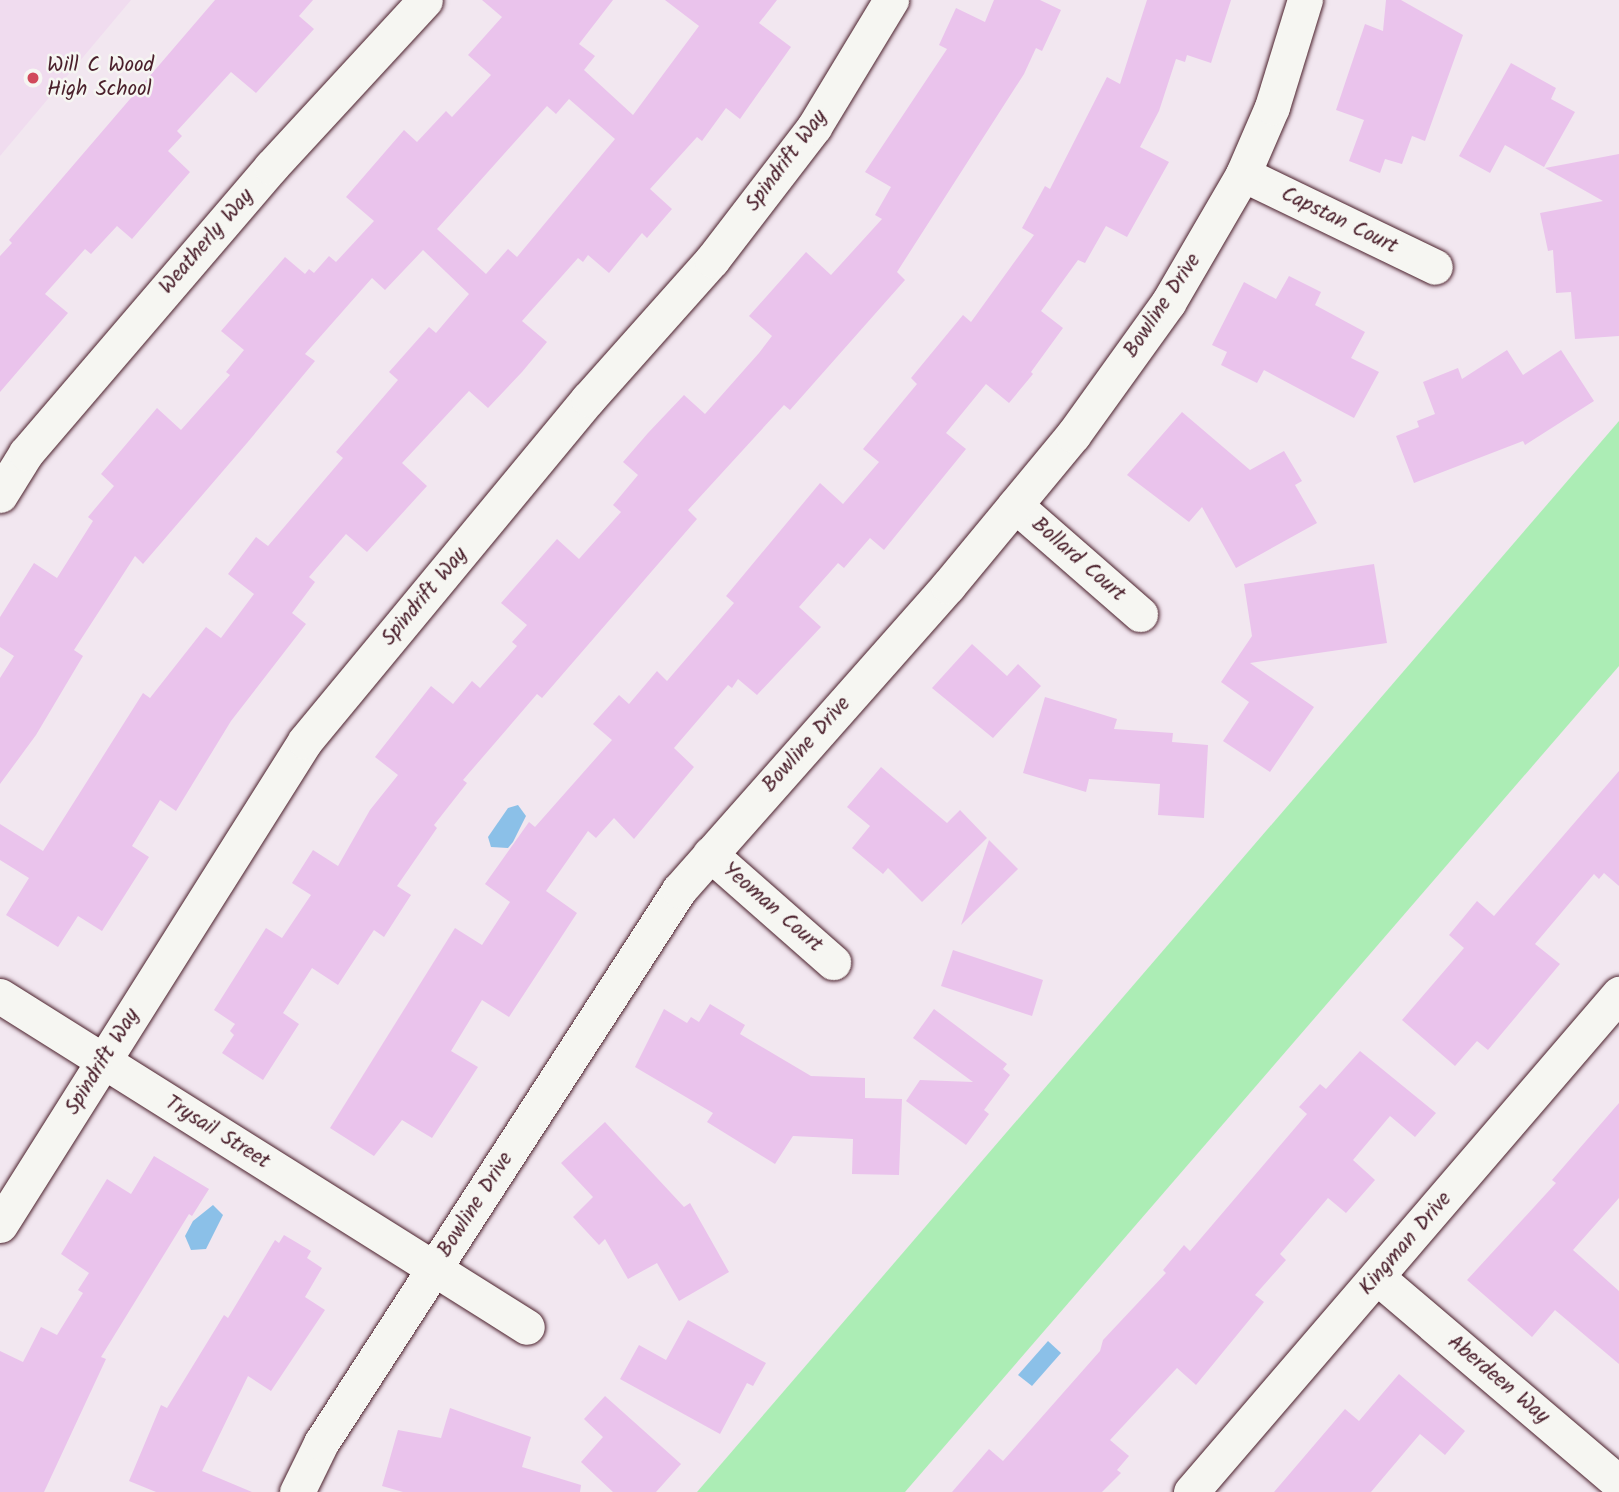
<!DOCTYPE html>
<html>
<head>
<meta charset="utf-8">
<style>
	body { margin:0 }
	#map { position:relative; width:1619px; height:1492px; overflow:hidden; background:#f2e7f0; font-family:Kalam,sans-serif }
	div>[style] { position:absolute }
	[style*='--x'] { left:calc(var(--x)*1px); top:calc(var(--y)*1px); width:calc(var(--w)*1px); rotate:calc(var(--a)*1deg) }
	.built>* { inset:0; background:#f0dcef }
	.green>* { inset:0; background:#acedb5 }
	.water>* { inset:0; background:#8bc0e8 }
	.building>* { inset:0; background:#eac3ec }
	.roads { filter:drop-shadow(0 0 2px #4a1f2b) drop-shadow(0 0 2px #4a1f2b) }
	.minor>* { height:35px; margin:-17.5px; padding:0 17.5px; transform-origin:17.5px; border-radius:17.5px; background:#f6f6f2 }
	.dots>* { width:19px; height:19px; translate:-50% -50%; box-sizing:border-box; border:4px solid #f6f6f2; border-radius:50% }
	span { translate:-50% -50%; white-space:nowrap; text-align:center; line-height:1.15; -webkit-text-stroke:5px #f6f6f2; paint-order:stroke }
	.poi-label { font-size:21px; color:#4a1f2b }
	.left { translate:0 -50%; text-align:left }
	.street-label { font-size:21px; color:#4a1f2b }
</style>
</head>
<body>
<div id="map">
	<div class="built">
		<i style="clip-path:polygon(0 0,131px 0,0 156px)"></i>
	</div>
	<div class="green">
		<i style="clip-path:polygon(1619px 421px,1619px 666px,905px 1492px,697px 1492px)"></i>
	</div>
	<div class="water">
		<i style="clip-path:polygon(518px 805px,526px 816px,513px 842px,508px 848px,491px 847px,488px 837px,508px 808px)"></i>
		<i style="clip-path:polygon(213px 1205px,223px 1215px,206px 1249px,191px 1250px,185px 1236px,193px 1221px)"></i>
		<i style="clip-path:polygon(1048px 1341px,1061px 1353px,1032px 1386px,1018px 1375px)"></i>
	</div>
	<div class="building">
		<i style="clip-path:polygon(215px 0,313px 0,299px 16px,314px 29px,256px 93px,231px 72px,177px 131px,182px 136px,168px 151px,190px 172px,132px 239px,117px 226px,91px 254px,85px 249px,45px 294px,68px 313px,0 392px,0 256px,12px 243px,9px 240px)"></i>
		<i style="clip-path:polygon(evenodd,482px 0,613px 0,579px 44px,595px 56px,584px 70px,633px 115px,699px 26px,665px 0,777px 0,759px 23px,791px 47px,740px 119px,726px 108px,702px 141px,697px 137px,650px 189px,672px 209px,647px 238px,642px 233px,609px 273px,588px 255px,583px 262px,578px 258px,522px 321px,547px 342px,522px 372px,488px 408px,469px 391px,402px 463px,427px 486px,367px 552px,346px 534px,309px 577px,315px 582px,292px 613px,306px 624px,231px 721px,176px 811px,160px 800px,132px 846px,149px 857px,102px 931px,78px 916px,58px 947px,6px 915px,29px 878px,0 860px,0 824px,43px 851px,143px 693px,150px 698px,206px 627px,221px 638px,254px 594px,228px 574px,256px 537px,268px 546px,343px 458px,336px 452px,398px 380px,389px 372px,429px 327px,436px 333px,469px 294px,423px 250px,385px 290px,372px 278px,305px 354px,315px 361px,247px 443px,143px 564px,135px 556px,74px 650px,83px 656px,36px 735px,0 784px,0 678px,14px 656px,0 647px,0 617px,34px 563px,57px 578px,93px 521px,88px 517px,114px 486px,101px 474px,157px 408px,181px 430px,230px 375px,226px 372px,244px 350px,221px 331px,285px 257px,305px 274px,309px 269px,314px 273px,329px 256px,336px 262px,374px 221px,346px 197px,404px 130px,417px 142px,446px 111px,452px 117px,491px 75px,468px 55px,502px 17px,482px 0,569px 99px,615px 139px,517px 257px,508px 249px,486px 274px,437px 229px,547px 106px,556px 114px,569px 99px)"></i>
		<i style="clip-path:polygon(994px 0,1040px 0,1061px 10px,1042px 51px,1036px 48px,1024px 74px,897px 272px,905px 280px,790px 410px,784px 405px,688px 510px,697px 519px,542px 698px,537px 694px,463px 780px,467px 783px,434px 825px,437px 828px,397px 886px,411px 895px,384px 937px,374px 930px,338px 985px,312px 968px,283px 1013px,299px 1024px,263px 1080px,222px 1053px,234px 1035px,230px 1031px,235px 1024px,214px 1010px,266px 928px,282px 938px,311px 895px,292px 883px,313px 850px,338px 866px,370px 810px,398px 775px,375px 757px,431px 686px,453px 704px,472px 681px,480px 688px,517px 646px,512px 642px,527px 625px,501px 603px,557px 539px,579px 559px,621px 512px,613px 505px,638px 475px,623px 462px,648px 433px,684px 395px,705px 414px,759px 353px,772px 336px,749px 316px,806px 252px,831px 275px,882px 219px,875px 215px,891px 187px,865px 172px,947px 49px,939px 45px,956px 8px,985px 22px)"></i>
		<i style="clip-path:polygon(1147px 0,1231px 0,1211px 63px,1187px 55px,1185px 62px,1176px 59px,1159px 111px,1140px 147px,1169px 162px,1127px 237px,1106px 226px,1085px 263px,1078px 260px,1041px 311px,1063px 328px,1031px 372px,1033px 374px,1009px 403px,986px 384px,946px 433px,966px 449px,884px 550px,870px 538px,844px 568px,838px 563px,799px 607px,821px 627px,757px 695px,738px 679px,732px 688px,728px 685px,674px 748px,694px 767px,634px 839px,614px 818px,596px 838px,588px 831px,546px 891px,577px 913px,509px 1017px,482px 1000px,451px 1051px,478px 1067px,432px 1138px,402px 1120px,374px 1156px,330px 1128px,455px 928px,482px 945px,510px 902px,485px 884px,529px 822px,535px 827px,612px 740px,593px 724px,619px 695px,629px 704px,657px 671px,667px 681px,734px 603px,726px 596px,820px 483px,843px 504px,879px 462px,863px 449px,917px 384px,911px 378px,963px 315px,971px 322px,1034px 235px,1022px 228px,1045px 186px,1050px 189px,1107px 77px,1120px 84px)"></i>
		<i style="clip-path:polygon(1386px 0,1401px 0,1463px 35px,1425px 141px,1412px 136px,1402px 164px,1385px 159px,1380px 173px,1349px 161px,1364px 120px,1336px 110px,1365px 24px,1383px 31px)"></i>
		<i style="clip-path:polygon(1511px 63px,1556px 88px,1551px 99px,1575px 112px,1544px 167px,1505px 145px,1490px 173px,1459px 156px)"></i>
		<i style="clip-path:polygon(1619px 154px,1619px 336px,1575px 339px,1571px 292px,1556px 293px,1553px 250px,1548px 251px,1540px 213px,1603px 201px,1545px 168px)"></i>
		<i style="clip-path:polygon(1289px 276px,1321px 292px,1315px 305px,1365px 332px,1351px 358px,1379px 372px,1354px 418px,1264px 370px,1257px 383px,1221px 365px,1227px 352px,1212px 345px,1244px 282px,1276px 299px)"></i>
		<i style="clip-path:polygon(1507px 350px,1523px 375px,1561px 350px,1594px 401px,1525px 445px,1523px 441px,1414px 483px,1396px 436px,1419px 427px,1417px 421px,1435px 414px,1423px 382px,1458px 368px,1462px 379px)"></i>
		<i style="clip-path:polygon(1182px 412px,1250px 470px,1284px 451px,1302px 481px,1295px 485px,1317px 523px,1236px 568px,1202px 507px,1189px 522px,1127px 475px)"></i>
		<i style="clip-path:polygon(1374px 564px,1387px 643px,1250px 663px,1314px 707px,1270px 772px,1223px 741px,1249px 702px,1221px 682px,1252px 636px,1244px 584px)"></i>
		<i style="clip-path:polygon(972px 644px,1007px 676px,1018px 664px,1041px 686px,993px 738px,932px 688px)"></i>
		<i style="clip-path:polygon(1045px 697px,1117px 719px,1114px 729px,1173px 733px,1172px 742px,1208px 745px,1204px 818px,1158px 815px,1160px 784px,1089px 779px,1086px 792px,1023px 773px)"></i>
		<i style="clip-path:polygon(881px 767px,947px 823px,960px 810px,987px 838px,922px 902px,888px 868px,883px 874px,852px 848px,870px 826px,847px 807px)"></i>
		<i style="clip-path:polygon(1619px 771px,1619px 886px,1604px 873px,1599px 879px,1594px 874px,1535px 944px,1560px 964px,1488px 1050px,1477px 1041px,1455px 1066px,1402px 1020px,1464px 948px,1449px 935px,1477px 901px,1494px 916px)"></i>
		<i style="clip-path:polygon(989px 840px,1018px 869px,961px 925px)"></i>
		<i style="clip-path:polygon(953px 950px,1043px 980px,1032px 1016px,941px 986px)"></i>
		<i style="clip-path:polygon(710px 1004px,745px 1025px,740px 1034px,811px 1076px,865px 1078px,865px 1098px,902px 1099px,899px 1175px,852px 1174px,853px 1139px,793px 1136px,775px 1164px,707px 1122px,713px 1113px,635px 1067px,664px 1009px,687px 1023px,691px 1017px,699px 1022px)"></i>
		<i style="clip-path:polygon(934px 1009px,1007px 1064px,1003px 1069px,1010px 1075px,984px 1110px,989px 1114px,966px 1145px,906px 1101px,920px 1080px,973px 1082px,913px 1038px)"></i>
		<i style="clip-path:polygon(1360px 1051px,1436px 1113px,1415px 1137px,1390px 1116px,1353px 1160px,1375px 1180px,1346px 1213px,1328px 1198px,1280px 1254px,1286px 1260px,1255px 1295px,1264px 1302px,1196px 1385px,1177px 1368px,1110px 1440px,1129px 1456px,1117px 1470px,1121px 1473px,1102px 1492px,952px 1492px,989px 1449px,1003px 1461px,1100px 1351px,1103px 1340px,1166px 1273px,1163px 1270px,1184px 1245px,1190px 1251px,1307px 1114px,1299px 1107px,1320px 1084px,1326px 1089px)"></i>
		<i style="clip-path:polygon(1619px 1103px,1619px 1198px,1573px 1250px,1619px 1291px,1619px 1364px,1555px 1310px,1532px 1337px,1467px 1280px,1556px 1183px,1552px 1180px)"></i>
		<i style="clip-path:polygon(605px 1122px,684px 1207px,690px 1203px,729px 1272px,679px 1301px,657px 1263px,628px 1279px,605px 1239px,599px 1245px,573px 1217px,593px 1197px,561px 1163px)"></i>
		<i style="clip-path:polygon(154px 1156px,209px 1189px,192px 1216px,189px 1214px,101px 1357px,106px 1359px,44px 1492px,0 1492px,0 1351px,23px 1362px,41px 1327px,57px 1335px,83px 1293px,78px 1290px,89px 1273px,61px 1254px,107px 1179px,131px 1194px)"></i>
		<i style="clip-path:polygon(284px 1235px,311px 1251px,307px 1258px,322px 1268px,305px 1297px,325px 1310px,271px 1391px,248px 1376px,202px 1471px,252px 1492px,156px 1492px,129px 1481px,161px 1405px,167px 1408px,224px 1315px,228px 1318px,275px 1240px,279px 1243px)"></i>
		<i style="clip-path:polygon(688px 1320px,766px 1363px,753px 1386px,747px 1383px,720px 1434px,620px 1379px,639px 1345px,666px 1360px)"></i>
		<i style="clip-path:polygon(1399px 1374px,1465px 1431px,1445px 1455px,1420px 1434px,1371px 1492px,1274px 1492px,1345px 1409px,1359px 1421px)"></i>
		<i style="clip-path:polygon(605px 1396px,681px 1464px,656px 1492px,613px 1492px,581px 1462px,603px 1437px,584px 1419px)"></i>
		<i style="clip-path:polygon(450px 1408px,531px 1437px,522px 1467px,581px 1485px,580px 1492px,403px 1492px,382px 1486px,398px 1430px,441px 1438px)"></i>
	</div>
	<div class="roads">
		<div class="minor">
			<i style="--x:1243;--y:174;--w:213;--a:25.8"></i>
			<i style="--x:0;--y:495;--w:49;--a:-58.2"></i>
			<i style="--x:26;--y:453;--w:377;--a:-49.4"></i>
			<i style="--x:271;--y:167;--w:227;--a:-47.3"></i>
			<i style="--x:1015;--y:505;--w:166;--a:41.1"></i>
			<i style="--x:710;--y:854;--w:164;--a:41.3"></i>
			<i style="--x:0;--y:996;--w:622;--a:32.13"></i>
			<i style="--x:0;--y:1225;--w:572;--a:-57.78"></i>
			<i style="--x:305;--y:741;--w:444;--a:-50.4"></i>
			<i style="--x:588;--y:399;--w:186;--a:-48.3"></i>
			<i style="--x:712;--y:260;--w:168;--a:-52.5"></i>
			<i style="--x:814;--y:127;--w:149;--a:-58.8"></i>
			<i style="--x:1377;--y:1277;--w:318;--a:40.4"></i>
			<i style="--x:297;--y:1492;--w:55;--a:-63.9"></i>
			<i style="--x:321;--y:1443;--w:659;--a:-57.08"></i>
			<i style="--x:679;--y:890;--w:406;--a:-48.5"></i>
			<i style="--x:948;--y:586;--w:196;--a:-50.4"></i>
			<i style="--x:1073;--y:435;--w:163;--a:-54.3"></i>
			<i style="--x:1168;--y:303;--w:149;--a:-59.8"></i>
			<i style="--x:1243;--y:174;--w:73;--a:-66.6"></i>
			<i style="--x:1272;--y:107;--w:112;--a:-72.9"></i>
			<i style="--x:1191;--y:1492;--w:657;--a:-49.32"></i>
		</div>
	</div>
	<div class="dots">
		<i style="left:33px;top:78px;background:#d1495b"></i>
	</div>
	<div class="poi-label">
		<span class="left" style="left:47px;top:78px">Will C Wood<br>High School</span>
	</div>
	<div class="street-label">
		<span style="left:787px;top:161px;rotate:-53deg">Spindrift Way</span>
		<span style="left:1339px;top:221px;rotate:26deg">Capstan Court</span>
		<span style="left:207px;top:242px;rotate:-49deg">Weatherly Way</span>
		<span style="left:1163px;top:306px;rotate:-56deg">Bowline Drive</span>
		<span style="left:1078px;top:560px;rotate:41deg">Bollard Court</span>
		<span style="left:425px;top:597px;rotate:-50deg">Spindrift Way</span>
		<span style="left:807px;top:745px;rotate:-48deg">Bowline Drive</span>
		<span style="left:772px;top:908px;rotate:41deg">Yeoman Court</span>
		<span style="left:103px;top:1062px;rotate:-58deg">Spindrift Way</span>
		<span style="left:217px;top:1133px;rotate:32deg">Trysail Street</span>
		<span style="left:476px;top:1205px;rotate:-57deg">Bowline Drive</span>
		<span style="left:1406px;top:1244px;rotate:-49deg">Kingman Drive</span>
		<span style="left:1498px;top:1380px;rotate:40deg">Aberdeen Way</span>
	</div>
</div>
</body>
</html>
